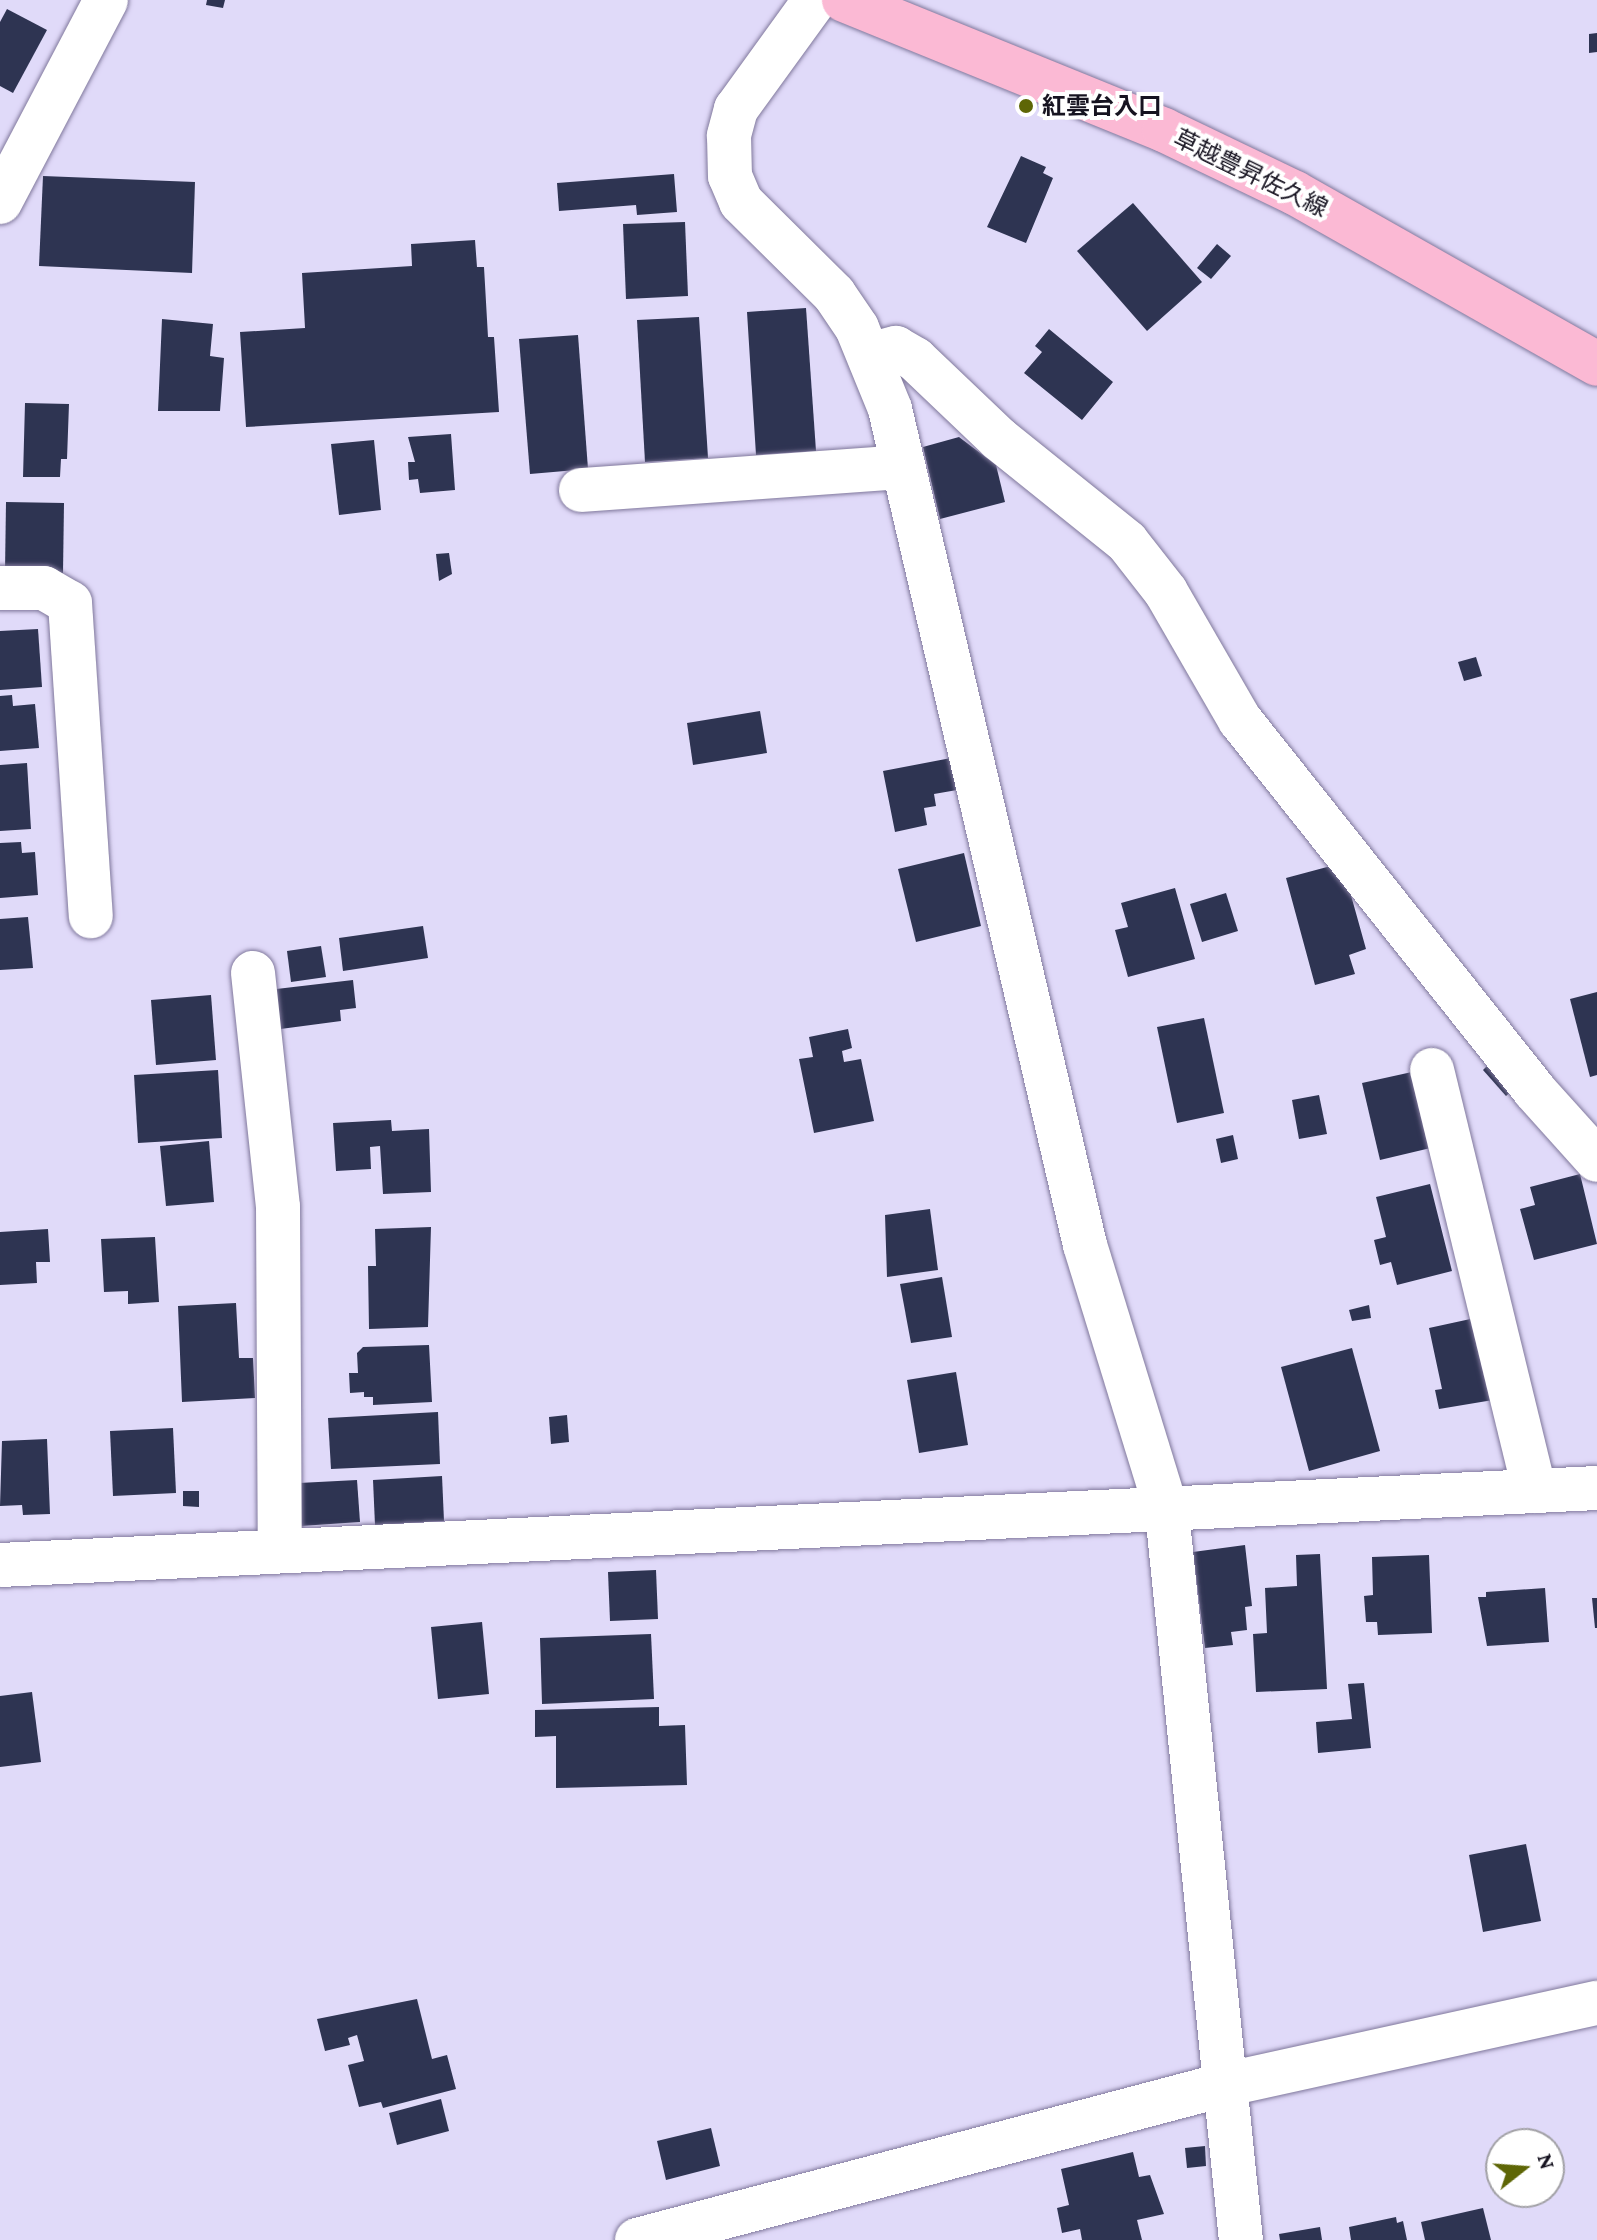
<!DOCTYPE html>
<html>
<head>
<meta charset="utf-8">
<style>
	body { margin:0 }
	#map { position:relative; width:1597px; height:2240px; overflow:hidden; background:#e0daf9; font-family:"Crimson Pro","Noto Sans JP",serif }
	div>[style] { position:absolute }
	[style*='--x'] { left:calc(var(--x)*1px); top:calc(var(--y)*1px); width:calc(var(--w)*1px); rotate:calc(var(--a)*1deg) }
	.building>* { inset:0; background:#2e3452 }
	.roads { filter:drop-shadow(0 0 2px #80789c) drop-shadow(0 0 2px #80789c) }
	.minor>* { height:44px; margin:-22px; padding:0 22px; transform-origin:22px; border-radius:22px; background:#fff }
	.major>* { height:44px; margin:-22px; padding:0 22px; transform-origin:22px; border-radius:22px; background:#fbb9d4 }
	.dots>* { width:22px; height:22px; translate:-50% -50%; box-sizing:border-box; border:4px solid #fff; border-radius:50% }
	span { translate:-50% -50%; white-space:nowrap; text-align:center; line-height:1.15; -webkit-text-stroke:8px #fff; paint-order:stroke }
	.poi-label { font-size:24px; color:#161320; font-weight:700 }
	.left { translate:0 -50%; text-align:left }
	.street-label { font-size:24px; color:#161320 }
	.north { position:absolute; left:1485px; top:2128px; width:80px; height:80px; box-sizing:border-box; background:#fff; border:2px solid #a2a1a6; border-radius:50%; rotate:73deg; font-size:22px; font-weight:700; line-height:32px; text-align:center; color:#161320 }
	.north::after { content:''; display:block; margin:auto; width:28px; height:36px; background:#5e6606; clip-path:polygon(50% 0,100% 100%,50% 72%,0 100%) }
</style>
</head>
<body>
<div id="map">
	<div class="building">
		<i style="clip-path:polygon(207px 0,225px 0,223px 8px,206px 5px)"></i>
		<i style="clip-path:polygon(7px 9px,47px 30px,13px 93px,0 86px,0 22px)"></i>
		<i style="clip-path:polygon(1597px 33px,1597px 52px,1589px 53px,1589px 34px)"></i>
		<i style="clip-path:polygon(1021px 156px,1046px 167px,1043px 173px,1053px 178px,1026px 243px,987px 227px)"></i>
		<i style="clip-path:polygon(674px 174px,677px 212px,637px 215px,636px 205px,559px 211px,557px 183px)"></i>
		<i style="clip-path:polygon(43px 176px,195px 182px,192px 273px,39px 266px)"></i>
		<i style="clip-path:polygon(1133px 203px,1202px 282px,1147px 331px,1077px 251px)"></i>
		<i style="clip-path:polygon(685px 222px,688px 296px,626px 299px,623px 224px)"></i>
		<i style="clip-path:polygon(475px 240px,477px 267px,484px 267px,488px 337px,494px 337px,499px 412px,246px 427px,240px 332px,305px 328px,302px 273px,412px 266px,411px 244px)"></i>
		<i style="clip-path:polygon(1217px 244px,1231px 256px,1211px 279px,1197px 268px)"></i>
		<i style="clip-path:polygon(806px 308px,816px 451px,756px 455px,747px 312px)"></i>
		<i style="clip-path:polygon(699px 317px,708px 458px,645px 462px,637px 320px)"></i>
		<i style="clip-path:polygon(162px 319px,213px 324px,210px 356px,224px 358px,220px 411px,158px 411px)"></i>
		<i style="clip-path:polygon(1049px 329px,1113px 382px,1082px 420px,1024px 373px,1042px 352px,1035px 346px)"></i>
		<i style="clip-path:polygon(578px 335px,588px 469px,530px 474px,519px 339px)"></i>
		<i style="clip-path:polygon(25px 403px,69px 404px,67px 459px,61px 459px,60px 477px,23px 477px)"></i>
		<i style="clip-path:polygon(451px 434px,455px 490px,420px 493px,418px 479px,409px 480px,408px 462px,415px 462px,408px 437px)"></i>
		<i style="clip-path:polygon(959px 437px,996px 465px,1005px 502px,940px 519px,923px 447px)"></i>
		<i style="clip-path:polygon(374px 440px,381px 510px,339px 515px,331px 444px)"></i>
		<i style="clip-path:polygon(6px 502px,64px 503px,63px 573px,5px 572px)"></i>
		<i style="clip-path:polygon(449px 553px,452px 574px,439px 581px,436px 554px)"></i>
		<i style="clip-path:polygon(38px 629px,42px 687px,0 690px,0 631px)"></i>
		<i style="clip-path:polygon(1476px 657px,1482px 676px,1464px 681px,1458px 662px)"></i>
		<i style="clip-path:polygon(12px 695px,13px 706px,35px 704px,39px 748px,0 751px,0 696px)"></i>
		<i style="clip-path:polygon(760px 711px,767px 753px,693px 765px,687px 723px)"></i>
		<i style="clip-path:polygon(951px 758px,957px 790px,934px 794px,936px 806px,924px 808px,927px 825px,895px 832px,883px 771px)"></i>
		<i style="clip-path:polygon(27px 763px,31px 829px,0 831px,0 765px)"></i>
		<i style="clip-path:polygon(21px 842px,22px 853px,35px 852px,38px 895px,0 898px,0 843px)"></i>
		<i style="clip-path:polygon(964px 853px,981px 926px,916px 942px,898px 869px)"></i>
		<i style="clip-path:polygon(1342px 863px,1366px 949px,1349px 955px,1355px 974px,1315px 985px,1286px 878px)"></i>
		<i style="clip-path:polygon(1175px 888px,1195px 959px,1128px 977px,1115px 930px,1128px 927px,1121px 903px)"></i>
		<i style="clip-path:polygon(1226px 893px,1238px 931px,1202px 942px,1190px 904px)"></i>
		<i style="clip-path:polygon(28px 917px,33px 968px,0 970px,0 919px)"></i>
		<i style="clip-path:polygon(423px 926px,428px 958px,343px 971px,339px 938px)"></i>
		<i style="clip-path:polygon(321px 946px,326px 977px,291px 982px,287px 951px)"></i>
		<i style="clip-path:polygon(353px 980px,356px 1008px,340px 1010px,341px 1021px,273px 1030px,268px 990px)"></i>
		<i style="clip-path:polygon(1597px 992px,1597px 1075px,1590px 1077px,1570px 999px)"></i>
		<i style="clip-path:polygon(211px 995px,216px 1060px,156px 1065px,151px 1000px)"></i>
		<i style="clip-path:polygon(1204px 1018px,1224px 1113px,1177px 1123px,1157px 1027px)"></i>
		<i style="clip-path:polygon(848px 1029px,852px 1048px,842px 1051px,844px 1062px,861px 1059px,874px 1121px,814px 1133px,799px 1059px,813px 1057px,809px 1037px)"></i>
		<i style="clip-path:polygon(1492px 1061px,1515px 1088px,1506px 1096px,1483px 1070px)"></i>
		<i style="clip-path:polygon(218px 1070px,222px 1138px,138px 1143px,134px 1075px)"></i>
		<i style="clip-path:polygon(1421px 1070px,1439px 1146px,1380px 1160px,1362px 1083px)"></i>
		<i style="clip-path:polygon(1319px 1095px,1327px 1134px,1299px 1139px,1292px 1100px)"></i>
		<i style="clip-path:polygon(391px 1120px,392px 1131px,429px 1129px,431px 1192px,383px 1194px,380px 1146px,370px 1147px,371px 1169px,336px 1171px,333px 1123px)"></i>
		<i style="clip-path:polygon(1233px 1135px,1238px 1159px,1221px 1163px,1216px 1139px)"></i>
		<i style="clip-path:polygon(209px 1141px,214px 1202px,166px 1206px,160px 1146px)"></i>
		<i style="clip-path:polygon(1580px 1174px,1597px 1244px,1534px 1260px,1520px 1209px,1535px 1205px,1530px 1187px)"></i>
		<i style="clip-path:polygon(1430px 1184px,1452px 1271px,1397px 1285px,1391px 1262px,1380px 1265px,1374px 1240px,1386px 1237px,1376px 1197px)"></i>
		<i style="clip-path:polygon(930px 1209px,938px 1270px,887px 1277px,885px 1215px)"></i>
		<i style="clip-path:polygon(431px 1227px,428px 1327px,369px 1329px,368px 1266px,376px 1266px,375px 1229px)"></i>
		<i style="clip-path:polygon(48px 1229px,50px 1262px,36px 1262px,37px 1283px,0 1285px,0 1232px)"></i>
		<i style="clip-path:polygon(155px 1237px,159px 1302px,128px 1304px,128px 1291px,104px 1292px,101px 1239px)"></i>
		<i style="clip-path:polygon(942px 1277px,952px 1337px,911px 1343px,900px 1284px)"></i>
		<i style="clip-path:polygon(236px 1303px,239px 1358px,253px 1358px,255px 1398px,182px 1402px,178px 1306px)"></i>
		<i style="clip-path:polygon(1369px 1305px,1371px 1318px,1352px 1321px,1349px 1310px)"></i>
		<i style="clip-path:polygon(1475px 1318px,1493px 1400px,1439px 1409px,1435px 1390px,1442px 1389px,1429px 1328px)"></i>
		<i style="clip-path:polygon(429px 1345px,432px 1402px,373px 1405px,373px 1397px,364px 1397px,364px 1392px,350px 1393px,349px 1373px,358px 1373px,357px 1353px,363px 1347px)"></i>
		<i style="clip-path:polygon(1352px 1348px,1380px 1451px,1309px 1471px,1281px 1367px)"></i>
		<i style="clip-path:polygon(956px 1372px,968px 1445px,919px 1453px,907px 1380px)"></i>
		<i style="clip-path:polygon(438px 1412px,440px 1464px,331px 1469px,328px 1418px)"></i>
		<i style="clip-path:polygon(567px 1415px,569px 1442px,551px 1444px,549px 1417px)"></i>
		<i style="clip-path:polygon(173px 1428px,176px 1493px,113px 1496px,110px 1431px)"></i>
		<i style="clip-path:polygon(47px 1439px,50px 1514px,23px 1515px,22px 1505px,0 1506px,2px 1441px)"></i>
		<i style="clip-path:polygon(442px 1476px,444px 1521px,375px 1525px,373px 1480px)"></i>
		<i style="clip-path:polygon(357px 1480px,360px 1522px,301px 1526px,299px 1483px)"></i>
		<i style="clip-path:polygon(183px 1491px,199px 1491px,199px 1507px,183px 1506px)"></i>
		<i style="clip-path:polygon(1245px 1545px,1252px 1606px,1245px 1607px,1247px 1630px,1231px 1632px,1233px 1645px,1205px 1648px,1193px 1552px)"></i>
		<i style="clip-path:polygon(1320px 1554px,1327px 1689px,1256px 1692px,1253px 1634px,1267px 1633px,1265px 1588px,1297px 1586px,1296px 1555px)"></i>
		<i style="clip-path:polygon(1429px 1555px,1432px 1633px,1378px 1635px,1377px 1622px,1366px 1622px,1364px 1596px,1373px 1595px,1372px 1557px)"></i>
		<i style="clip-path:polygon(656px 1570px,658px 1619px,610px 1621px,608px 1572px)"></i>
		<i style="clip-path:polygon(1545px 1588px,1549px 1642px,1487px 1646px,1478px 1597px,1486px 1597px,1486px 1592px)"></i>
		<i style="clip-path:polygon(1592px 1598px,1597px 1598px,1597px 1628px,1595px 1628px)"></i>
		<i style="clip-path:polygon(482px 1622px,489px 1694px,438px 1699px,431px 1627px)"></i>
		<i style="clip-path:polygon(651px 1634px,654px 1699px,542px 1704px,540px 1638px)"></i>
		<i style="clip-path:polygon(1364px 1683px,1371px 1748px,1318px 1753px,1316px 1722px,1352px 1719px,1348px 1684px)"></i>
		<i style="clip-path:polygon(32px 1692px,41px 1762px,0 1767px,0 1696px)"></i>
		<i style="clip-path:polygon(659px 1707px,659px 1726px,685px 1725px,687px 1785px,556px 1788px,556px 1736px,535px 1737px,535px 1710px)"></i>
		<i style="clip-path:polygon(1526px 1844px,1541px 1921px,1483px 1932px,1469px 1855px)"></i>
		<i style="clip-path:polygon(417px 1999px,432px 2059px,447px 2055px,456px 2089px,383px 2108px,381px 2102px,359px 2107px,348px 2065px,364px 2061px,357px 2035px,348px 2038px,350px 2045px,325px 2051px,317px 2019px)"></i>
		<i style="clip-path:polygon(441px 2099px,449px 2131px,397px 2145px,389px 2113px)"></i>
		<i style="clip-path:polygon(711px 2128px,720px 2166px,666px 2180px,657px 2141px)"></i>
		<i style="clip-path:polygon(1205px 2146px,1206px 2166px,1187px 2168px,1185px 2148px)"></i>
		<i style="clip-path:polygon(1133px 2152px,1139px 2177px,1150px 2175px,1164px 2214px,1137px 2220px,1142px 2240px,1082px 2240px,1080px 2229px,1062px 2233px,1057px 2208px,1069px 2205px,1061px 2169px)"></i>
		<i style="clip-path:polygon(1483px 2208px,1491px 2240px,1425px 2240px,1421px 2222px)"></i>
		<i style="clip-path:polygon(1396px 2217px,1397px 2223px,1403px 2221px,1407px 2240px,1351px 2240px,1349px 2227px)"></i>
		<i style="clip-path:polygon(1320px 2227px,1322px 2240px,1280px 2240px,1279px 2234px)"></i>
	</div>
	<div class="roads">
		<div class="minor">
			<i style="--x:815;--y:0;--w:135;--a:125.9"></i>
			<i style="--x:736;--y:109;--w:28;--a:105"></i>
			<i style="--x:729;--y:136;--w:40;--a:88.6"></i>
			<i style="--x:730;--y:176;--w:28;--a:67"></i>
			<i style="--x:741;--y:202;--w:131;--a:44.7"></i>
			<i style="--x:834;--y:294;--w:41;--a:55.9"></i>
			<i style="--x:857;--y:328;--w:87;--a:67.8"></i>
			<i style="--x:890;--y:409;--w:858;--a:76.87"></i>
			<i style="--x:1085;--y:1245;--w:279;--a:72.9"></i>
			<i style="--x:1167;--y:1512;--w:732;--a:84.2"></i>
			<i style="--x:0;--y:202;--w:228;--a:-62.3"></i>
			<i style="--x:869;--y:355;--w:28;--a:-15"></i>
			<i style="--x:896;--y:348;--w:22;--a:30"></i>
			<i style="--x:915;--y:359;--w:116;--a:43.6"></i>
			<i style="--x:999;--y:439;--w:164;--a:38.8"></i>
			<i style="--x:1127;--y:542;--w:63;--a:52"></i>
			<i style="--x:1166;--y:592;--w:148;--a:60"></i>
			<i style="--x:1240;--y:720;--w:473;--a:51.5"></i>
			<i style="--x:1534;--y:1090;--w:94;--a:48"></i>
			<i style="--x:581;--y:490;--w:323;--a:-4.1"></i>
			<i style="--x:0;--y:588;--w:44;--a:0"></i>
			<i style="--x:44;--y:588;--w:30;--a:30"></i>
			<i style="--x:70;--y:603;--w:314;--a:86.2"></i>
			<i style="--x:253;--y:973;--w:235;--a:83.9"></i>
			<i style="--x:278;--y:1207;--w:343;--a:89.7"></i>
			<i style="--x:1432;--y:1070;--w:433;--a:76.3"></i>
			<i style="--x:0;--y:1565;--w:1599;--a:-2.76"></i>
			<i style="--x:637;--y:2240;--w:606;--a:-14.82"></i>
			<i style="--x:1223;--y:2085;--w:383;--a:-12.4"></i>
		</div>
		<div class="major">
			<i style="--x:844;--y:0;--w:345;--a:22.1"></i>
			<i style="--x:1164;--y:130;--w:145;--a:25.7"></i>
			<i style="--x:1295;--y:193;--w:347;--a:29.5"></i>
		</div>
	</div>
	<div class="dots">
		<i style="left:1026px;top:106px;background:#5e6606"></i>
	</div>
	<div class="poi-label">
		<span class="left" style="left:1042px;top:106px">紅雲台入口</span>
	</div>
	<div class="street-label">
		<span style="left:1251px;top:173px;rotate:26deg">草越豊昇佐久線</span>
	</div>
	<div class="north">N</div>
</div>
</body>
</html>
